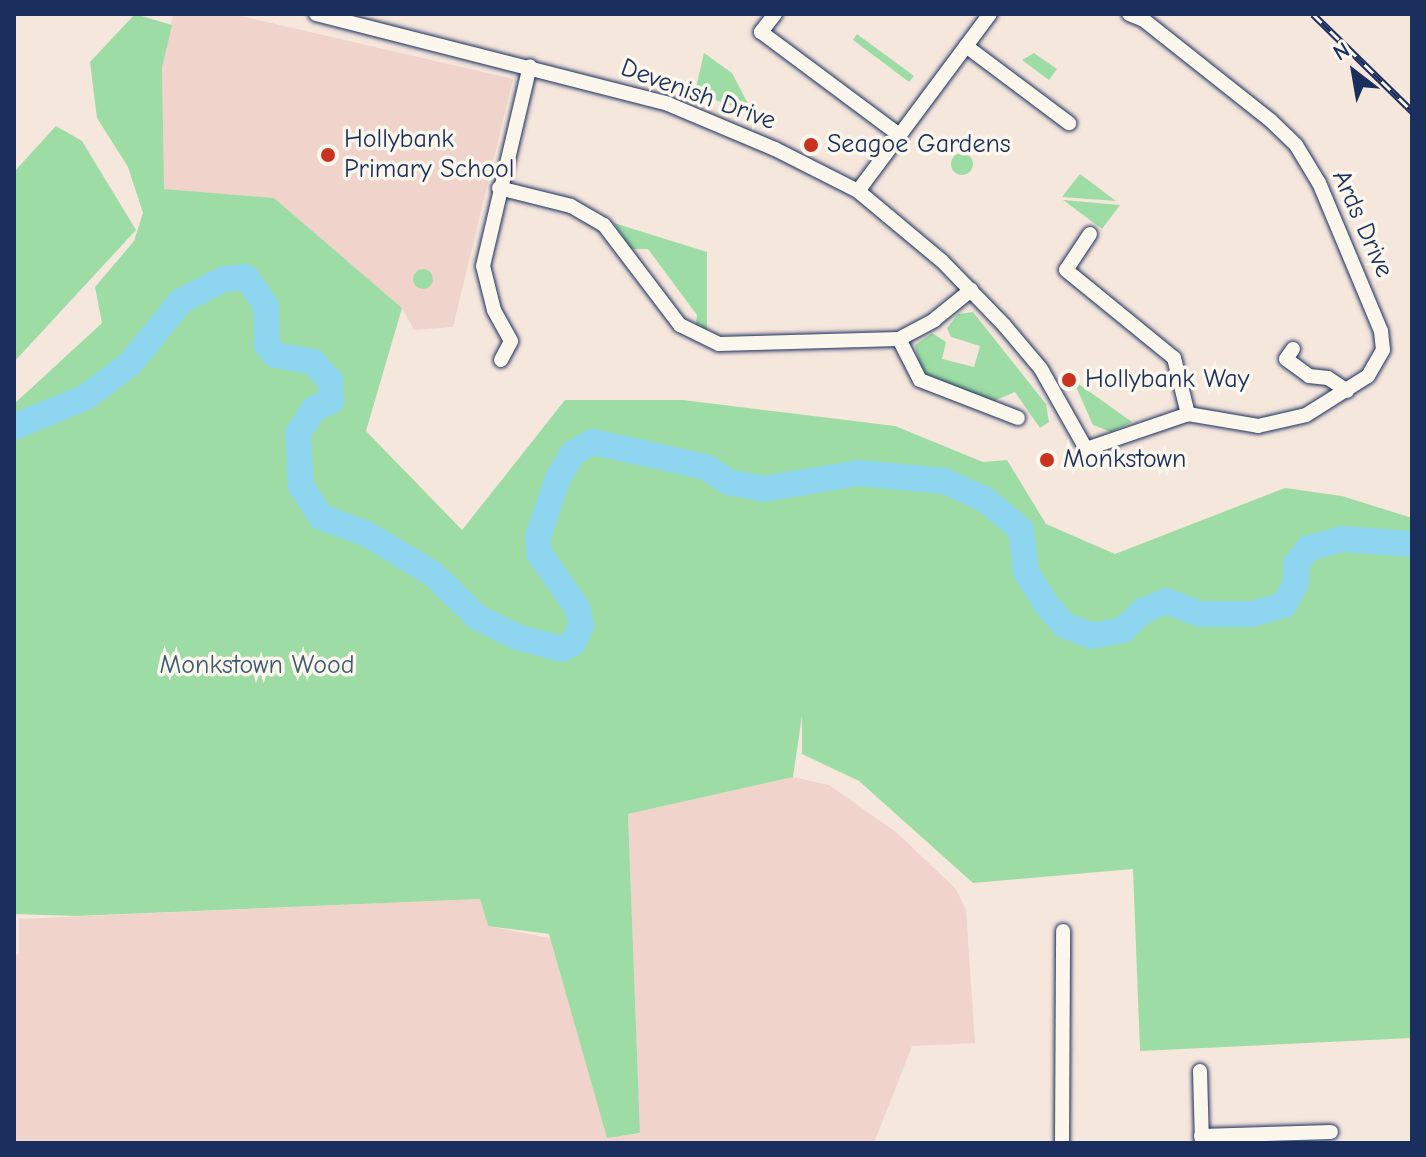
<!DOCTYPE html>
<html>
<head>
<meta charset="utf-8">
<style>
	body { margin:0 }
	#map { position:relative; width:1426px; height:1157px; overflow:hidden; background:#f6e7dd; font-family:"Comic Neue",sans-serif }
	div>[style] { position:absolute }
	[style*='--x'] { left:calc(var(--x)*1px); top:calc(var(--y)*1px); width:calc(var(--w)*1px); rotate:calc(var(--a)*1deg) }
	.built>* { inset:0; background:#f0d4cb }
	.green>* { inset:0; background:#9edca5 }
	.round { border-radius:50% }
	.river>* { height:26px; margin:-13px; padding:0 13px; transform-origin:13px; border-radius:13px; background:#8ed6ef }
	.roads { filter:drop-shadow(0 0 2px #1b2f5e) drop-shadow(0 0 2px #1b2f5e) }
	.minor>* { height:14px; margin:-7px; padding:0 7px; transform-origin:7px; border-radius:7px; background:#fbf7ec }
	.rail>* { height:7px; margin-top:-3.5px; transform-origin:0; background:repeating-linear-gradient(90deg,#fbf7ec 0 12px,#1b2f5e 0 24px); box-sizing:border-box; border-block:2px solid #1b2f5e }
	.dots>* { width:22px; height:22px; translate:-50% -50%; box-sizing:border-box; border:4px solid #fbf7ec; border-radius:50% }
	span { translate:-50% -50%; white-space:nowrap; text-align:center; line-height:1.15; -webkit-text-stroke:7px #fbf7ec; paint-order:stroke }
	.street-label { font-size:26px; color:#1b2f5e }
	.poi-label { font-size:26px; color:#1b2f5e }
	.left { translate:0 -50%; text-align:left }
	.park-label { font-size:26px; color:#3c5a70 }
	.frame { position:absolute; inset:0; border:16px solid #1b2f5e; pointer-events:none }
	.north { position:absolute; left:1314px; top:32px; width:80px; height:80px; -webkit-text-stroke:6px #fbf7ec; paint-order:stroke; rotate:329deg; font-size:22px; font-weight:700; line-height:32px; text-align:center; color:#1b2f5e }
	.north::after { content:''; display:block; margin:auto; width:28px; height:36px; background:#1b2f5e; clip-path:polygon(50% 0,100% 100%,50% 72%,0 100%) }
</style>
</head>
<body>
<div id="map">
	<div class="built">
		<i style="clip-path:polygon(173px 14px,232px 14px,513px 79px,453px 327px,414px 330px,402px 308px,274px 198px,163px 189px,162px 68px)"></i>
		<i style="clip-path:polygon(793px 777px,829px 785px,896px 832px,956px 889px,966px 910px,975px 1043px,912px 1046px,874px 1143px,14px 1143px,14px 955px,19px 954px,19px 919px,480px 899px,488px 926px,555px 939px,607px 1137px,640px 1134px,628px 814px)"></i>
	</div>
	<div class="green">
		<i style="clip-path:polygon(135px 14px,172px 25px,162px 68px,164px 189px,274px 198px,402px 308px,366px 431px,462px 530px,565px 400px,683px 400px,895px 426px,983px 462px,1007px 460px,1046px 524px,1115px 554px,1285px 488px,1342px 496px,1412px 518px,1412px 1038px,1140px 1051px,1133px 869px,973px 883px,859px 781px,802px 754px,802px 716px,793px 777px,628px 814px,640px 1133px,607px 1138px,549px 934px,488px 926px,480px 899px,76px 916px,14px 914px,14px 404px,102px 323px,95px 287px,134px 241px,143px 213px,128px 167px,97px 118px,90px 62px)"></i>
		<i style="clip-path:polygon(857px 34px,914px 76px,909px 82px,853px 40px)"></i>
		<i style="clip-path:polygon(704px 53px,732px 73px,754px 115px,695px 92px)"></i>
		<i style="clip-path:polygon(1034px 53px,1057px 69px,1049px 80px,1022px 60px)"></i>
		<i style="clip-path:polygon(56px 126px,82px 141px,136px 230px,14px 362px,14px 172px)"></i>
		<i class="round" style="left:951px;top:153px;width:22px;height:22px"></i>
		<i style="clip-path:polygon(1080px 174px,1116px 201px,1062px 197px)"></i>
		<i style="clip-path:polygon(1063px 200px,1120px 205px,1102px 229px)"></i>
		<i style="clip-path:polygon(614px 223px,707px 252px,707px 334px,695px 329px,697px 315px,648px 249px,631px 249px)"></i>
		<i class="round" style="left:413px;top:269px;width:20px;height:20px"></i>
		<i style="clip-path:polygon(973px 312px,1046px 404px,1049px 422px,1040px 428px,1015px 392px,991px 402px,922px 375px,915px 345px,932px 333px,946px 342px,942px 359px,974px 367px,980px 346px,951px 337px,947px 328px,958px 314px)"></i>
		<i style="clip-path:polygon(1073px 380px,1132px 422px,1111px 432px,1093px 425px)"></i>
	</div>
	<div class="river">
		<i style="--x:14;--y:427;--w:78;--a:-22.6"></i>
		<i style="--x:86;--y:397;--w:55;--a:-36.9"></i>
		<i style="--x:130;--y:364;--w:81;--a:-51"></i>
		<i style="--x:181;--y:301;--w:48;--a:-27.1"></i>
		<i style="--x:224;--y:279;--w:22;--a:-5"></i>
		<i style="--x:246;--y:277;--w:35;--a:55"></i>
		<i style="--x:266;--y:306;--w:39;--a:89"></i>
		<i style="--x:267;--y:345;--w:13;--a:51"></i>
		<i style="--x:275;--y:355;--w:39;--a:10"></i>
		<i style="--x:313;--y:362;--w:25;--a:47"></i>
		<i style="--x:330;--y:380;--w:21;--a:87"></i>
		<i style="--x:331;--y:401;--w:19;--a:155"></i>
		<i style="--x:314;--y:409;--w:30;--a:123"></i>
		<i style="--x:298;--y:434;--w:52;--a:86.7"></i>
		<i style="--x:301;--y:486;--w:37;--a:57"></i>
		<i style="--x:321;--y:517;--w:49;--a:20.3"></i>
		<i style="--x:367;--y:534;--w:77;--a:31.2"></i>
		<i style="--x:433;--y:574;--w:62;--a:44.3"></i>
		<i style="--x:477;--y:617;--w:45;--a:26.6"></i>
		<i style="--x:517;--y:637;--w:47;--a:14.9"></i>
		<i style="--x:562;--y:649;--w:13;--a:-29"></i>
		<i style="--x:573;--y:643;--w:19;--a:-65"></i>
		<i style="--x:581;--y:626;--w:17;--a:-100"></i>
		<i style="--x:578;--y:609;--w:68;--a:-124.9"></i>
		<i style="--x:539;--y:553;--w:16;--a:-94"></i>
		<i style="--x:538;--y:537;--w:62;--a:-71.3"></i>
		<i style="--x:558;--y:478;--w:29;--a:-59"></i>
		<i style="--x:573;--y:453;--w:23;--a:-29"></i>
		<i style="--x:593;--y:442;--w:116;--a:12.5"></i>
		<i style="--x:706;--y:467;--w:27;--a:34"></i>
		<i style="--x:728;--y:482;--w:37;--a:11"></i>
		<i style="--x:764;--y:489;--w:96;--a:-9.6"></i>
		<i style="--x:859;--y:473;--w:85;--a:5.4"></i>
		<i style="--x:944;--y:481;--w:46;--a:24.3"></i>
		<i style="--x:986;--y:500;--w:46;--a:40.6"></i>
		<i style="--x:1021;--y:530;--w:42;--a:83.2"></i>
		<i style="--x:1026;--y:572;--w:38;--a:58"></i>
		<i style="--x:1046;--y:604;--w:28;--a:49"></i>
		<i style="--x:1064;--y:625;--w:30;--a:21"></i>
		<i style="--x:1092;--y:636;--w:32;--a:-11"></i>
		<i style="--x:1123;--y:630;--w:28;--a:-44"></i>
		<i style="--x:1143;--y:611;--w:25;--a:-23"></i>
		<i style="--x:1166;--y:601;--w:36;--a:21"></i>
		<i style="--x:1200;--y:614;--w:52;--a:0"></i>
		<i style="--x:1252;--y:614;--w:33;--a:-16"></i>
		<i style="--x:1284;--y:605;--w:26;--a:-62"></i>
		<i style="--x:1296;--y:582;--w:18;--a:-90"></i>
		<i style="--x:1296;--y:564;--w:21;--a:-51"></i>
		<i style="--x:1309;--y:548;--w:34;--a:-15"></i>
		<i style="--x:1342;--y:539;--w:70;--a:4.1"></i>
	</div>
	<div class="roads">
		<div class="minor">
			<i style="--x:316;--y:14;--w:363;--a:14.3"></i>
			<i style="--x:668;--y:104;--w:116;--a:22.8"></i>
			<i style="--x:775;--y:149;--w:93;--a:26.8"></i>
			<i style="--x:858;--y:191;--w:109;--a:39.8"></i>
			<i style="--x:942;--y:261;--w:89;--a:45.9"></i>
			<i style="--x:1004;--y:325;--w:57;--a:49.9"></i>
			<i style="--x:1041;--y:369;--w:92;--a:60.6"></i>
			<i style="--x:1086;--y:449;--w:108;--a:-18.9"></i>
			<i style="--x:1188;--y:414;--w:71;--a:9.7"></i>
			<i style="--x:1258;--y:426;--w:49;--a:-12.9"></i>
			<i style="--x:1306;--y:415;--w:73;--a:-32.2"></i>
			<i style="--x:1368;--y:376;--w:30;--a:-60"></i>
			<i style="--x:1383;--y:350;--w:19;--a:-96"></i>
			<i style="--x:1381;--y:331;--w:160;--a:-112.7"></i>
			<i style="--x:1319;--y:183;--w:44;--a:-121.2"></i>
			<i style="--x:1296;--y:145;--w:36;--a:-136"></i>
			<i style="--x:1270;--y:120;--w:161;--a:-141.6"></i>
			<i style="--x:1144;--y:20;--w:16;--a:-158"></i>
			<i style="--x:775;--y:14;--w:23;--a:128"></i>
			<i style="--x:761;--y:32;--w:171;--a:36.7"></i>
			<i style="--x:966;--y:46;--w:129;--a:36.8"></i>
			<i style="--x:499;--y:188;--w:74;--a:14"></i>
			<i style="--x:571;--y:206;--w:38;--a:30"></i>
			<i style="--x:604;--y:225;--w:126;--a:52.8"></i>
			<i style="--x:680;--y:325;--w:43;--a:26"></i>
			<i style="--x:719;--y:344;--w:180;--a:-1.6"></i>
			<i style="--x:899;--y:339;--w:40;--a:-28"></i>
			<i style="--x:934;--y:320;--w:48;--a:-39"></i>
			<i style="--x:858;--y:191;--w:221;--a:-53.3"></i>
			<i style="--x:1090;--y:234;--w:43;--a:123.7"></i>
			<i style="--x:1066;--y:270;--w:139;--a:39.2"></i>
			<i style="--x:1174;--y:358;--w:58;--a:76"></i>
			<i style="--x:899;--y:339;--w:46;--a:62.9"></i>
			<i style="--x:920;--y:380;--w:105;--a:21.2"></i>
			<i style="--x:1293;--y:349;--w:12;--a:125"></i>
			<i style="--x:1286;--y:359;--w:29;--a:36"></i>
			<i style="--x:1309;--y:376;--w:19;--a:6"></i>
			<i style="--x:1328;--y:378;--w:23;--a:34"></i>
			<i style="--x:501;--y:360;--w:21;--a:-62"></i>
			<i style="--x:511;--y:341;--w:35;--a:-119"></i>
			<i style="--x:494;--y:310;--w:45;--a:-104"></i>
			<i style="--x:483;--y:266;--w:205;--a:-76.8"></i>
			<i style="--x:1200;--y:1071;--w:72;--a:88.4"></i>
			<i style="--x:1201;--y:1136;--w:130;--a:-1.8"></i>
			<i style="--x:1062;--y:1143;--w:212;--a:-89.7"></i>
		</div>
	</div>
	<div class="rail">
		<i style="--x:1313;--y:14;--w:139;--a:44.4"></i>
	</div>
	<div class="dots">
		<i style="left:811px;top:145px;background:#c8321e"></i>
		<i style="left:328px;top:155px;background:#c8321e"></i>
		<i style="left:1069px;top:380px;background:#c8321e"></i>
		<i style="left:1047px;top:460px;background:#c8321e"></i>
	</div>
	<div class="street-label">
		<span style="left:698px;top:95px;rotate:20deg">Devenish Drive</span>
		<span style="left:1362px;top:224px;rotate:66deg">Ards Drive</span>
	</div>
	<div class="poi-label">
		<span class="left" style="left:344px;top:155px">Hollybank<br>Primary School</span>
		<span class="left" style="left:827px;top:145px">Seagoe Gardens</span>
		<span class="left" style="left:1085px;top:380px">Hollybank Way</span>
		<span class="left" style="left:1063px;top:460px">Monkstown</span>
	</div>
	<div class="park-label">
		<span style="left:257px;top:666px">Monkstown Wood</span>
	</div>
	<div class="frame"></div>
	<div class="north">N</div>
</div>
</body>
</html>
